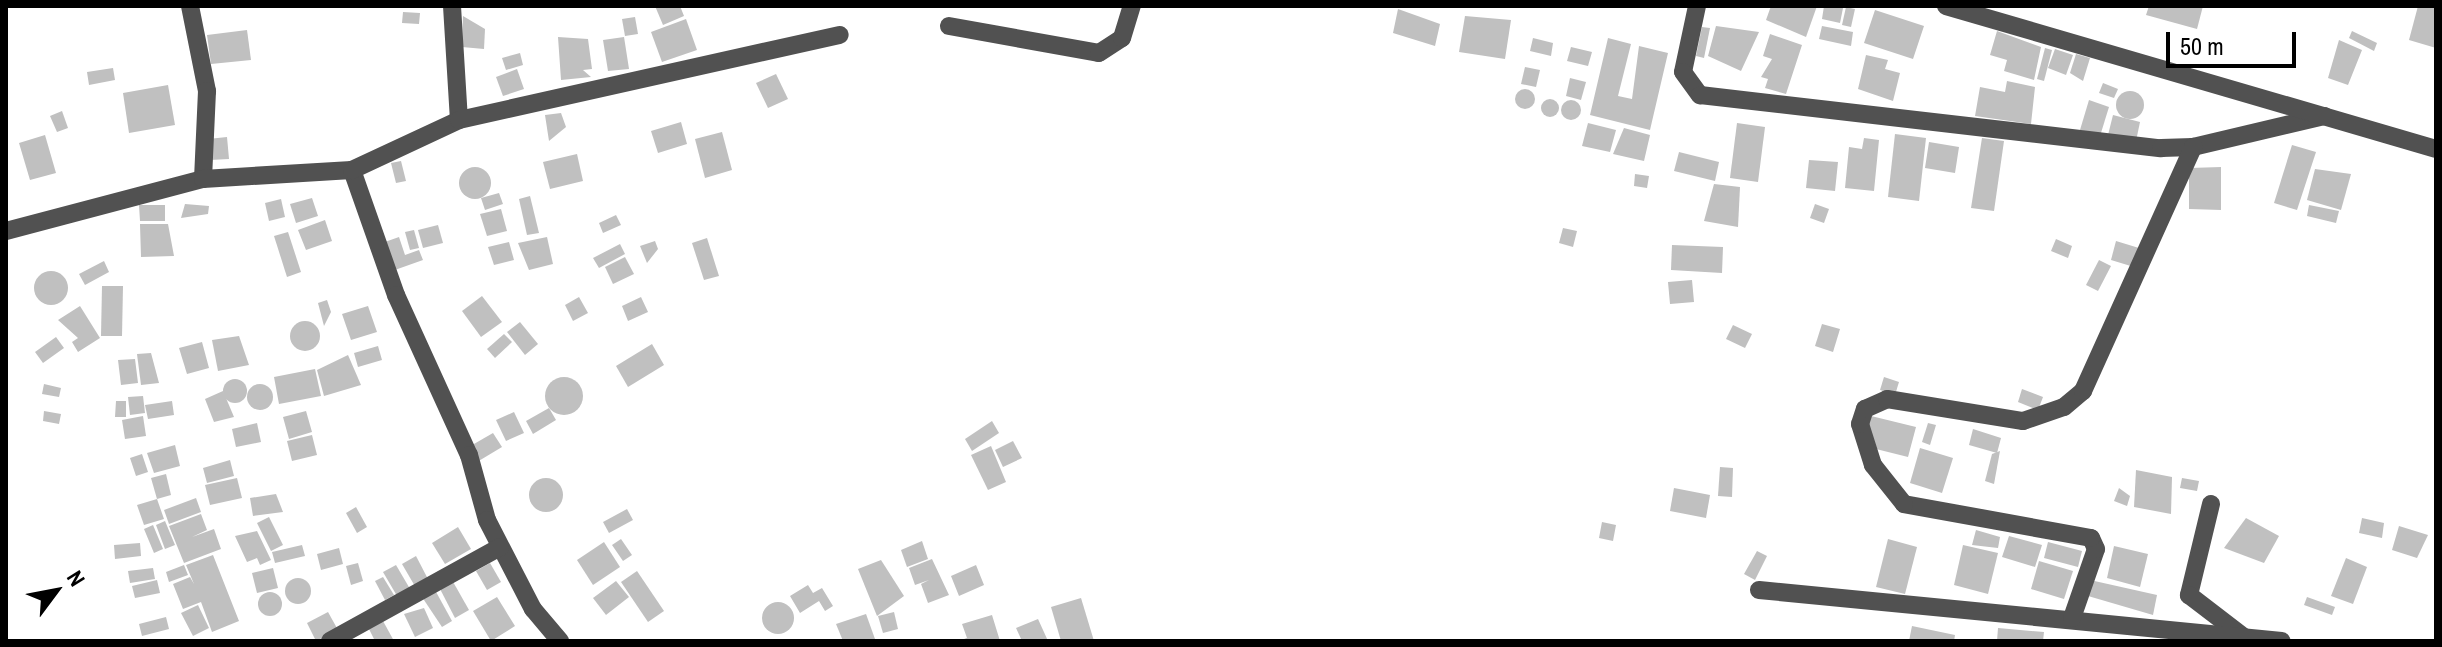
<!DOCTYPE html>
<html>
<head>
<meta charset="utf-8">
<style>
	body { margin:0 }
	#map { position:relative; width:2442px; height:647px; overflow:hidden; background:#fff; font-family:"Archivo Narrow",sans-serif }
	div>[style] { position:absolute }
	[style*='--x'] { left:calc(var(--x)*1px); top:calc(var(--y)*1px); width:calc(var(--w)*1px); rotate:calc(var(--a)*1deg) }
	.building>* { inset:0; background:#c0c0c0 }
	.round { border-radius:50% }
	.minor>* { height:18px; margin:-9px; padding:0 9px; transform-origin:9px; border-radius:9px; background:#515151 }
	span { translate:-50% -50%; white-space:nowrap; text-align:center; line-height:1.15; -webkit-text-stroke:7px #fff; paint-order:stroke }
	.frame { position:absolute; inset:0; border:8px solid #000; pointer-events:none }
	.north { position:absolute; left:16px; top:551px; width:80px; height:80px; -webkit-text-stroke:6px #fff; paint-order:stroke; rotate:58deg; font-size:22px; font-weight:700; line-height:32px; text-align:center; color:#000 }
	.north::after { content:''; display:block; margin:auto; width:28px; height:36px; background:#000; clip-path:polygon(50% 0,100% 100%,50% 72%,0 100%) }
	.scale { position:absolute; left:2166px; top:32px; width:130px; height:36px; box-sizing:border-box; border:4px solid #000; border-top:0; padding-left:10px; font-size:24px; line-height:28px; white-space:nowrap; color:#000; -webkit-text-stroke:6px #fff; paint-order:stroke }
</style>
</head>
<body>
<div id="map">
	<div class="building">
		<i style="clip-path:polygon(655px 6px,680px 6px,684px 16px,663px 25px)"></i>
		<i style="clip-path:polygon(1771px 6px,1817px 6px,1806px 37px,1766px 20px)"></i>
		<i style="clip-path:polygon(1824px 6px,1843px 8px,1840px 23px,1822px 19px)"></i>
		<i style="clip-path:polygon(2149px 6px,2203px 6px,2197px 29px,2146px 15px)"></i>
		<i style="clip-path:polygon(2418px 6px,2436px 6px,2436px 48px,2409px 40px)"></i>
		<i style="clip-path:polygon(1846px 7px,1855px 9px,1851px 27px,1842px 25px)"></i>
		<i style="clip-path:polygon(1398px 9px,1440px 24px,1435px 46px,1393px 33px)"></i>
		<i style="clip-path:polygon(1875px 10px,1924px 26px,1913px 59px,1864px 43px)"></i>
		<i style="clip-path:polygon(403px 12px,420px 13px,419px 24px,402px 23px)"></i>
		<i style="clip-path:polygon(463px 16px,485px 29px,484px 49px,462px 47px)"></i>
		<i style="clip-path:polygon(1465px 16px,1511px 20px,1505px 59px,1459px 52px)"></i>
		<i style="clip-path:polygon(635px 17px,638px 34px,625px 36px,622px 19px)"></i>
		<i style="clip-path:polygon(686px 19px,697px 50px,662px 62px,651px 32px)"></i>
		<i style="clip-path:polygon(1716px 26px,1759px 32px,1741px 71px,1708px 56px)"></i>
		<i style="clip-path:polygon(1822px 26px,1853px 32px,1851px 46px,1819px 39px)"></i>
		<i style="clip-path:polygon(1702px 27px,1710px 28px,1704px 58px,1696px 56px)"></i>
		<i style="clip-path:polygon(247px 30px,251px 60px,211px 64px,207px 35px)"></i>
		<i style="clip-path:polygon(1997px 31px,2041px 47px,2034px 80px,2004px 71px,2007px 60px,1990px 55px)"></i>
		<i style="clip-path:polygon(2352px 31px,2377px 43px,2374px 51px,2349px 38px)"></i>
		<i style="clip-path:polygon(1770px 34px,1802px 45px,1786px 94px,1765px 88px,1768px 79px,1761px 77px,1772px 59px,1763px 56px)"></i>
		<i style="clip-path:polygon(558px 37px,588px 39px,592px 69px,583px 70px,591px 77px,561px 80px)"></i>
		<i style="clip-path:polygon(624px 37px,629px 69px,608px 71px,603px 40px)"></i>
		<i style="clip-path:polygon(1533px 38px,1553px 43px,1551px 56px,1530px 51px)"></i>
		<i style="clip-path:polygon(1608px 38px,1631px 44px,1618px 96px,1632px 99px,1639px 46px,1668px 53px,1650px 130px,1590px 115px)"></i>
		<i style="clip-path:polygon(2339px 40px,2362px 50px,2348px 85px,2328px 78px)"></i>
		<i style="clip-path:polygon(1571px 47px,1592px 52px,1588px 66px,1567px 61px)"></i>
		<i style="clip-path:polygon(2045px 48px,2052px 50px,2044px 81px,2037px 79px)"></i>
		<i style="clip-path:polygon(2055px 49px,2073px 55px,2066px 75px,2048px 68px)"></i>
		<i style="clip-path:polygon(520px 53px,523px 65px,506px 70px,502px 58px)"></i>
		<i style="clip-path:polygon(2076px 54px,2090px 58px,2083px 81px,2070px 73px)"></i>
		<i style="clip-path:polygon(1866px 55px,1888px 60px,1885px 69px,1900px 73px,1893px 101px,1858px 89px)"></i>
		<i style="clip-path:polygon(1525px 67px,1540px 70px,1536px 87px,1521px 84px)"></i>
		<i style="clip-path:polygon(113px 68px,115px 80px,89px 85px,87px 72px)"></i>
		<i style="clip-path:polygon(517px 69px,524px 89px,503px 96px,496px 77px)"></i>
		<i style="clip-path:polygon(776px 74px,788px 99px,768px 108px,756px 83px)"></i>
		<i style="clip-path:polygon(1570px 78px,1586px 82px,1581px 100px,1566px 96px)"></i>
		<i style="clip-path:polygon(2007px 81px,2035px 87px,2031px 124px,1975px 116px,1980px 87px,2005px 92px)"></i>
		<i style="clip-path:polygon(2103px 83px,2118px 89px,2114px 98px,2099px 93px)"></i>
		<i style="clip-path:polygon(168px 85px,175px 125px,129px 133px,123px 93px)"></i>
		<i class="round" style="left:1515px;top:89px;width:20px;height:20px"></i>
		<i class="round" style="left:2116px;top:91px;width:28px;height:28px"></i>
		<i class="round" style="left:1541px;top:99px;width:18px;height:18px"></i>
		<i class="round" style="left:1561px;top:100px;width:20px;height:20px"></i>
		<i style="clip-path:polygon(2089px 100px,2109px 107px,2100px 136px,2080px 130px)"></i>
		<i style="clip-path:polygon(62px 111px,68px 128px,57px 132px,50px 116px)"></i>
		<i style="clip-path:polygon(561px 113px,566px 127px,549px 141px,545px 115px)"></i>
		<i style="clip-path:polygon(2113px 115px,2140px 122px,2136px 141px,2108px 135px)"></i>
		<i style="clip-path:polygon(681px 122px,687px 144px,658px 153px,651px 131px)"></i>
		<i style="clip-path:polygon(1588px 123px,1616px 130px,1610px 152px,1582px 146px)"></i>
		<i style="clip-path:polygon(1737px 123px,1765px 127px,1758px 182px,1730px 178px)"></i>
		<i style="clip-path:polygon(1624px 128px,1650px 135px,1644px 161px,1613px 154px)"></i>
		<i style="clip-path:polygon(722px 132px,732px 170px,705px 178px,695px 139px)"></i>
		<i style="clip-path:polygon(1895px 134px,1926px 138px,1919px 201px,1888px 197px)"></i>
		<i style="clip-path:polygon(45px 135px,56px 173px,30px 180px,19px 143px)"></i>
		<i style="clip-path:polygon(227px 137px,229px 159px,210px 160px,208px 139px)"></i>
		<i style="clip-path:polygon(1864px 138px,1879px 140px,1874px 191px,1845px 188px,1849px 147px,1862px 149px)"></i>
		<i style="clip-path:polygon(1982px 138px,2004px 141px,1994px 211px,1971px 208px)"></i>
		<i style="clip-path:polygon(1929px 142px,1959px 147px,1955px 173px,1925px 168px)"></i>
		<i style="clip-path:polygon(2292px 145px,2316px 152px,2297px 210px,2274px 203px)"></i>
		<i style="clip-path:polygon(1679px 152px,1719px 162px,1715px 181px,1674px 171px)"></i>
		<i style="clip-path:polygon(577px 154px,583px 181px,550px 189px,543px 162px)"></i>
		<i style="clip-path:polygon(1809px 160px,1838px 162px,1835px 191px,1806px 188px)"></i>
		<i style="clip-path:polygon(401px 161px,406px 181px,396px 183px,391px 163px)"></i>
		<i style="clip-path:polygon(2221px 167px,2221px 210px,2189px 209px,2189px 168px)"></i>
		<i class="round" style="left:459px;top:167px;width:32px;height:32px"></i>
		<i style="clip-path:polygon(2315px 169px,2351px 174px,2341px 210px,2307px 200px)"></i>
		<i style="clip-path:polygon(1635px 174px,1649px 176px,1647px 188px,1634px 186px)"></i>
		<i style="clip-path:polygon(1714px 184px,1740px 187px,1738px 227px,1704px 221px)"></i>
		<i style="clip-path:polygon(499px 193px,503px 204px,485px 210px,481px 198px)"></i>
		<i style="clip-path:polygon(530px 196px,539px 233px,527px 235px,519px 199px)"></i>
		<i style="clip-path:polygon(312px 198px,318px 216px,296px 223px,290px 204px)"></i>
		<i style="clip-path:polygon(281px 199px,285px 217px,269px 221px,265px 203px)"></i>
		<i style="clip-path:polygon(185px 204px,209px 206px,208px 214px,181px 218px)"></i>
		<i style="clip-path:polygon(1815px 204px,1829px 209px,1824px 223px,1810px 218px)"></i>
		<i style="clip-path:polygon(139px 205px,165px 205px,165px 221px,140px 221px)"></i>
		<i style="clip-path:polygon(2309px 205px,2339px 211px,2336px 223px,2307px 216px)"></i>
		<i style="clip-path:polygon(501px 209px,507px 231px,487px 236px,480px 214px)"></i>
		<i style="clip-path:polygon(616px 215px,621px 225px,603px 233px,599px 223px)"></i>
		<i style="clip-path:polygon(325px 220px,332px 241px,306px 250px,298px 230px)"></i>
		<i style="clip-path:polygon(140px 224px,168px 224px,174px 256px,141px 257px)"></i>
		<i style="clip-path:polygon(438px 225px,443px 243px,423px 248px,418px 230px)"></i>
		<i style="clip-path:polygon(1563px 228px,1577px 231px,1573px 247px,1559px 243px)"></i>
		<i style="clip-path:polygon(414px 230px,419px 248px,410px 250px,405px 232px)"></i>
		<i style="clip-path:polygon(288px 232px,301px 272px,287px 277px,274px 236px)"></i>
		<i style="clip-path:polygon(399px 237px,405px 255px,419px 250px,423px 260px,392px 271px,382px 243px)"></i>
		<i style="clip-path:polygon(547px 237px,553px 264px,529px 270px,518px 243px)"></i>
		<i style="clip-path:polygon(707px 238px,719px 276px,704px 280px,692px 243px)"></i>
		<i style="clip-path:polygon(2056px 239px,2072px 246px,2068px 258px,2051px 251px)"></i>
		<i style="clip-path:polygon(655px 241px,658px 249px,647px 263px,640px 246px)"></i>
		<i style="clip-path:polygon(2116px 241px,2139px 248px,2134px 267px,2111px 260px)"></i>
		<i style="clip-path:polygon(509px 242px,514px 260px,494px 265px,488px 247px)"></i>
		<i style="clip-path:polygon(620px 244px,625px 254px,599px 268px,593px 258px)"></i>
		<i style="clip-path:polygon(1672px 245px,1723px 247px,1722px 273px,1671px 270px)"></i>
		<i style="clip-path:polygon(625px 257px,634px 274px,613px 284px,605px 267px)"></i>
		<i style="clip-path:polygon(2099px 260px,2111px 266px,2098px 291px,2086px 285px)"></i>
		<i style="clip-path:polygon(104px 261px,109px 272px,85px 285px,79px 274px)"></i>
		<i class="round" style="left:34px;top:271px;width:34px;height:34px"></i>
		<i style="clip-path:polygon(1692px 280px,1694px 302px,1670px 304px,1668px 282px)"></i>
		<i style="clip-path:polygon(102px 286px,123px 286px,122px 336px,101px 336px)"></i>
		<i style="clip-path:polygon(482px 296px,502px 322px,481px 337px,462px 311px)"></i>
		<i style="clip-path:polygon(579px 297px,588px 313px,573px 321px,565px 305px)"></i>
		<i style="clip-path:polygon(641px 297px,648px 312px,628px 321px,622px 306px)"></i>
		<i style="clip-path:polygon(327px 300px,331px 312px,324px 326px,318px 303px)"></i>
		<i style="clip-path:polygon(80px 306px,100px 338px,78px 352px,72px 342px,78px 338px,58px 320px)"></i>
		<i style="clip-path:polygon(368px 306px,377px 332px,351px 340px,342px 314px)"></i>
		<i class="round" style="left:290px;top:321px;width:30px;height:30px"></i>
		<i style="clip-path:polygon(520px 322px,538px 344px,525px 355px,507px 332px)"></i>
		<i style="clip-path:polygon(1822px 324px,1840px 329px,1833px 352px,1815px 346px)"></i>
		<i style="clip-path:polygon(1733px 325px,1752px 334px,1745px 348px,1726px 339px)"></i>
		<i style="clip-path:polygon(504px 334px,512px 342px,495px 358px,487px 349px)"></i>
		<i style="clip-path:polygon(239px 336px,249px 365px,218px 371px,212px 340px)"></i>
		<i style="clip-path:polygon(56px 337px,64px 348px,43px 363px,35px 352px)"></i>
		<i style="clip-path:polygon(202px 342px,209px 368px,187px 374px,179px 348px)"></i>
		<i style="clip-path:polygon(652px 344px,664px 365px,628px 387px,616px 366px)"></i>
		<i style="clip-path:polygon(378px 346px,382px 360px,358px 367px,354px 353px)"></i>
		<i style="clip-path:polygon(151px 353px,159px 383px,141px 385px,137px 354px)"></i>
		<i style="clip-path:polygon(348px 355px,361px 385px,324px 396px,317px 370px)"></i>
		<i style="clip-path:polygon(135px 359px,138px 383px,121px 385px,118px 360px)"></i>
		<i style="clip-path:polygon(315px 369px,321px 396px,279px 404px,274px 377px)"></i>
		<i class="round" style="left:545px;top:377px;width:38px;height:38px"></i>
		<i style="clip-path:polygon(1884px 377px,1899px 382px,1895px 395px,1880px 390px)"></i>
		<i class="round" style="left:223px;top:379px;width:24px;height:24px"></i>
		<i style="clip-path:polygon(44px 384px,61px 388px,59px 397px,42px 394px)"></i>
		<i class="round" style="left:247px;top:384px;width:26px;height:26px"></i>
		<i style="clip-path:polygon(2022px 389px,2043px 397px,2038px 410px,2018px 402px)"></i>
		<i style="clip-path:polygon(223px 391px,234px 417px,214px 422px,205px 399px)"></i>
		<i style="clip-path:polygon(143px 396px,145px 413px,130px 415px,128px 397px)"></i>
		<i style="clip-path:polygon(116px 401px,126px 401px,126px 417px,115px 417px)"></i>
		<i style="clip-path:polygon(172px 401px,174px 415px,148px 419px,145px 405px)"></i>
		<i style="clip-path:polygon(549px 408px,556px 420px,533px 434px,526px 421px)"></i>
		<i style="clip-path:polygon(44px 411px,61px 414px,59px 424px,43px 421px)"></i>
		<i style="clip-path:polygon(306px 411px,312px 432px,289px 439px,283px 417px)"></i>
		<i style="clip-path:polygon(514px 412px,524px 433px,506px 441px,496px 420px)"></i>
		<i style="clip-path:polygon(1867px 415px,1916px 427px,1908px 457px,1860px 445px)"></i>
		<i style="clip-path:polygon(143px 416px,146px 436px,125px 439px,122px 420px)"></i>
		<i style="clip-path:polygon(992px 421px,999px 433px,972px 451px,965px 439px)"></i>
		<i style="clip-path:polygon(257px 423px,261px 442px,236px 447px,232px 429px)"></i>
		<i style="clip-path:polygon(1928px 423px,1936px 425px,1930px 445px,1922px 442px)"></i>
		<i style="clip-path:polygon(1973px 429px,2001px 438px,1997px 453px,1969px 445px)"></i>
		<i style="clip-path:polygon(493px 433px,502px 447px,477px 462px,467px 448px)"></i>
		<i style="clip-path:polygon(312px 435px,317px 455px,292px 461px,287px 441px)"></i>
		<i style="clip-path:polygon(1013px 441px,1022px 458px,1003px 467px,995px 450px)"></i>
		<i style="clip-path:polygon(175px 445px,180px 466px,154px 473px,147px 453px)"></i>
		<i style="clip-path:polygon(991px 446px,1006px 482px,988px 490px,971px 455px)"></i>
		<i style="clip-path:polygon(1920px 448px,1953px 458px,1942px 493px,1910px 483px)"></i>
		<i style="clip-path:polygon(2000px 451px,1994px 484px,1985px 481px,1992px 454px)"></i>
		<i style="clip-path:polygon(142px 454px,148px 472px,136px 476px,130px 458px)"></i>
		<i style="clip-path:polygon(230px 460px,234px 476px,207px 483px,203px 468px)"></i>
		<i style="clip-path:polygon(1720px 467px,1733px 468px,1732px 497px,1718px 496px)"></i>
		<i style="clip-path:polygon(2136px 470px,2172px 477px,2171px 514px,2134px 507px)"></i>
		<i style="clip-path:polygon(166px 474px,171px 495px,157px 499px,151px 478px)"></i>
		<i style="clip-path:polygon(237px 478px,242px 498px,210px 505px,205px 485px)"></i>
		<i style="clip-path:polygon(2182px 478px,2199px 481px,2197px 491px,2180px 488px)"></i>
		<i class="round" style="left:529px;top:478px;width:34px;height:34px"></i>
		<i style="clip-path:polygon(1674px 488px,1710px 495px,1706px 518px,1670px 511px)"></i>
		<i style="clip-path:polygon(2119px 488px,2130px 496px,2127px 506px,2114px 501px)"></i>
		<i style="clip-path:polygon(276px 494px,283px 512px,253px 516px,250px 498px)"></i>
		<i style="clip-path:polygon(196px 498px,201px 512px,169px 524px,164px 510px)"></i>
		<i style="clip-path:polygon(157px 499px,164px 519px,144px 525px,137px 505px)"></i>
		<i style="clip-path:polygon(356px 507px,367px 527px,357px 533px,346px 513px)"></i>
		<i style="clip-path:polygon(627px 509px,633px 520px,609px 533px,603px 522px)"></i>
		<i style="clip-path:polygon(201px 514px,207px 530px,192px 537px,214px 529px,221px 549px,184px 563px,169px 526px)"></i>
		<i style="clip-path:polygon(269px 517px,283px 545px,271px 551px,257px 523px)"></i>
		<i style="clip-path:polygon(2246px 518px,2279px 536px,2264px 563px,2224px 548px)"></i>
		<i style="clip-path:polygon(2362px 518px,2384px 523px,2382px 538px,2359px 533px)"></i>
		<i style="clip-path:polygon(165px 521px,175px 545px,165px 549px,156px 525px)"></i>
		<i style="clip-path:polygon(1602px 522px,1616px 525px,1613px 541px,1599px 538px)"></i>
		<i style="clip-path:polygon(153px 525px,163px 549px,154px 553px,144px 529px)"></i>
		<i style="clip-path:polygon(2399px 526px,2428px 535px,2417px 558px,2392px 550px)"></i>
		<i style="clip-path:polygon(458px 527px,471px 549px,445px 564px,432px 543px)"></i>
		<i style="clip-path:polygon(1976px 530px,2000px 537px,1998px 548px,1972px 545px)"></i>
		<i style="clip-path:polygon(257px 531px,271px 560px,260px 565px,257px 558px,247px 562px,235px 536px)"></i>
		<i style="clip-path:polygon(2009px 536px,2042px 545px,2035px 567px,2002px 557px)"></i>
		<i style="clip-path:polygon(621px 539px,632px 555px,623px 561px,612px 545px)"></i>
		<i style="clip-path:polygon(1888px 539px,1917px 547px,1905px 594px,1876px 587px)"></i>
		<i style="clip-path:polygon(922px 541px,928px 559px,907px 567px,901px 550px)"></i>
		<i style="clip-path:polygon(604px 542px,620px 567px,593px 585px,577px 560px)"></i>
		<i style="clip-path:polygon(2048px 542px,2082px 551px,2078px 567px,2044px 558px)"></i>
		<i style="clip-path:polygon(140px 543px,141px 556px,115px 559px,114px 545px)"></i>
		<i style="clip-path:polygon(302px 545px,305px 556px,275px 563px,272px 552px)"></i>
		<i style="clip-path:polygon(1963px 545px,1998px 553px,1988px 594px,1954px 585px)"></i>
		<i style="clip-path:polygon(2114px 546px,2148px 554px,2140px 587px,2107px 578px)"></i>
		<i style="clip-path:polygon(339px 548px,343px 564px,321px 570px,317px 554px)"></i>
		<i style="clip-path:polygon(1757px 551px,1767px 556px,1755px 580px,1744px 574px)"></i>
		<i style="clip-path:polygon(213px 555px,239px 621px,212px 632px,201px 602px,183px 609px,173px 584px,190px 577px,194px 584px,186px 565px)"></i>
		<i style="clip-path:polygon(416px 556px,429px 581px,416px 588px,402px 564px)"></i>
		<i style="clip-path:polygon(2346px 558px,2367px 567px,2353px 604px,2331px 596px)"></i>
		<i style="clip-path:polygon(932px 559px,949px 595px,928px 603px,921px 584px,929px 580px,915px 585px,909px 568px)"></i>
		<i style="clip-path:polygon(881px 560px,904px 596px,877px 616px,858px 569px)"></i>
		<i style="clip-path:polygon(2039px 561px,2073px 571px,2064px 599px,2031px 589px)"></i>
		<i style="clip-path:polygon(358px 563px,363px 581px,351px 585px,346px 566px)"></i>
		<i style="clip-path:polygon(490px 563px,501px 582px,487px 590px,476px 571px)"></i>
		<i style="clip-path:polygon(184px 565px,188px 575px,169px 582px,166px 572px)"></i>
		<i style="clip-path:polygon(396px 565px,413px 594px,400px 601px,383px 572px)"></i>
		<i style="clip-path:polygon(976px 565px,984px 585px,959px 596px,951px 576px)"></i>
		<i style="clip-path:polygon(153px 568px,155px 579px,130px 583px,128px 571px)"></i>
		<i style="clip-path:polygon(273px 568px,278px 588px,257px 593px,252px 573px)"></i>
		<i style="clip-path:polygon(637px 571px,664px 611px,648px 622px,621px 582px)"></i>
		<i style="clip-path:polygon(383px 577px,394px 595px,385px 600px,375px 581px)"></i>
		<i class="round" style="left:285px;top:578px;width:26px;height:26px"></i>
		<i style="clip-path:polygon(157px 580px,160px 593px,135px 598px,132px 586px)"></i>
		<i style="clip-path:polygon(452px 580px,469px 610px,455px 618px,439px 587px)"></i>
		<i style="clip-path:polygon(2090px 580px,2157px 595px,2153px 615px,2088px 596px)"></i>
		<i style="clip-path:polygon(616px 581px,629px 597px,606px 615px,593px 598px)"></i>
		<i style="clip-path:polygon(808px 585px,813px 593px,822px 588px,833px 606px,825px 611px,819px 601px,800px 613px,790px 596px)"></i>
		<i style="clip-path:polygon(435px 590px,452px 621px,442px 627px,422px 597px)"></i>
		<i class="round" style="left:258px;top:592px;width:24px;height:24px"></i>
		<i style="clip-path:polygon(497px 597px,515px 626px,491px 641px,473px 611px)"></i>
		<i style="clip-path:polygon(2307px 597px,2335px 607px,2332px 615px,2304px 605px)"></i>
		<i style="clip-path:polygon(1081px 598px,1094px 641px,1061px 641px,1051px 607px)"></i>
		<i class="round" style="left:762px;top:602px;width:32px;height:32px"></i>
		<i style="clip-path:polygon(198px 605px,209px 628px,193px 636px,181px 613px)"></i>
		<i style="clip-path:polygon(424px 608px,433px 628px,415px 637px,404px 614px)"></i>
		<i style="clip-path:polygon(328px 612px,338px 630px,316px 641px,307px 623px)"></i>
		<i style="clip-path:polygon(894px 612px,898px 629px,883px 633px,878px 616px)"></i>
		<i style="clip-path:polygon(866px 614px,875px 639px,843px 641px,836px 624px)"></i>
		<i style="clip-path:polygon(992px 615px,1000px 641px,958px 641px,967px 638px,962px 624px)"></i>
		<i style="clip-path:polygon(166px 617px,169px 629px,142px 636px,139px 624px)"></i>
		<i style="clip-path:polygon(1038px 619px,1048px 641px,1022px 641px,1016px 628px)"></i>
		<i style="clip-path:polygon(383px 621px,394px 641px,375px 641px,369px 629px)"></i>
		<i style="clip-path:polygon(1912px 626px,1955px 635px,1954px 641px,1909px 641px)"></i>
		<i style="clip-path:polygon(1998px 628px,2044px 632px,2043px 641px,1997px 641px)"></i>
	</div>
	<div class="minor">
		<i style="--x:190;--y:6;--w:87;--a:78.7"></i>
		<i style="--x:207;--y:91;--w:88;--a:92.6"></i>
		<i style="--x:452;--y:6;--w:114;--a:86.5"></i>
		<i style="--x:1697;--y:6;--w:67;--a:102"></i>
		<i style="--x:1683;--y:72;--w:29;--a:54"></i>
		<i style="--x:1700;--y:95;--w:464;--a:6.6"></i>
		<i style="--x:2161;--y:148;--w:32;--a:-2"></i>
		<i style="--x:2193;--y:147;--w:135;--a:-13.3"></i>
		<i style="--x:1946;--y:6;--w:510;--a:16.27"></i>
		<i style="--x:949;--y:26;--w:152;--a:10.2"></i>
		<i style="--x:1099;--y:53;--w:27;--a:-33"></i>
		<i style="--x:1122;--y:38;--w:34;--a:-73"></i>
		<i style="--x:352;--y:170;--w:133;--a:70.6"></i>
		<i style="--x:396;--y:295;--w:176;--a:65.5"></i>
		<i style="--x:469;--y:455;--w:67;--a:74.5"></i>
		<i style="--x:487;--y:520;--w:100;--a:62.7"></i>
		<i style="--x:533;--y:609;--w:42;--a:49.8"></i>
		<i style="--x:6;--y:231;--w:204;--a:-14.8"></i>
		<i style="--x:203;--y:179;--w:149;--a:-3.5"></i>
		<i style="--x:352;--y:170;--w:118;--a:-25"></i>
		<i style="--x:459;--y:120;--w:390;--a:-12.6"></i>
		<i style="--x:2211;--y:504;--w:94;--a:103.6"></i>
		<i style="--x:2189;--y:595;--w:71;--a:37.5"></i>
		<i style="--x:1759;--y:590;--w:525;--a:5.57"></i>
		<i style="--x:2072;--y:618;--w:73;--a:-70.8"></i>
		<i style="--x:2096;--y:549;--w:12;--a:-114"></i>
		<i style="--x:2091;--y:538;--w:190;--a:-169.7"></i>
		<i style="--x:1904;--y:504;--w:50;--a:-128.5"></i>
		<i style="--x:1873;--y:465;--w:43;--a:-107.6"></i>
		<i style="--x:1860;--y:424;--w:16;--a:-72"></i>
		<i style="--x:1865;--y:409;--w:24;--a:-24"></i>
		<i style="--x:1887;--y:399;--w:138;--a:9.2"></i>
		<i style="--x:2023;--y:421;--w:43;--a:-18.9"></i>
		<i style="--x:2064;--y:407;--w:25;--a:-40"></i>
		<i style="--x:2083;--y:391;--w:268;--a:-65.7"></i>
		<i style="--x:330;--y:641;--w:194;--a:-28.9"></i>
	</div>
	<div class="frame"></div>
	<div class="north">N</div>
	<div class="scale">50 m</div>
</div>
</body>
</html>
